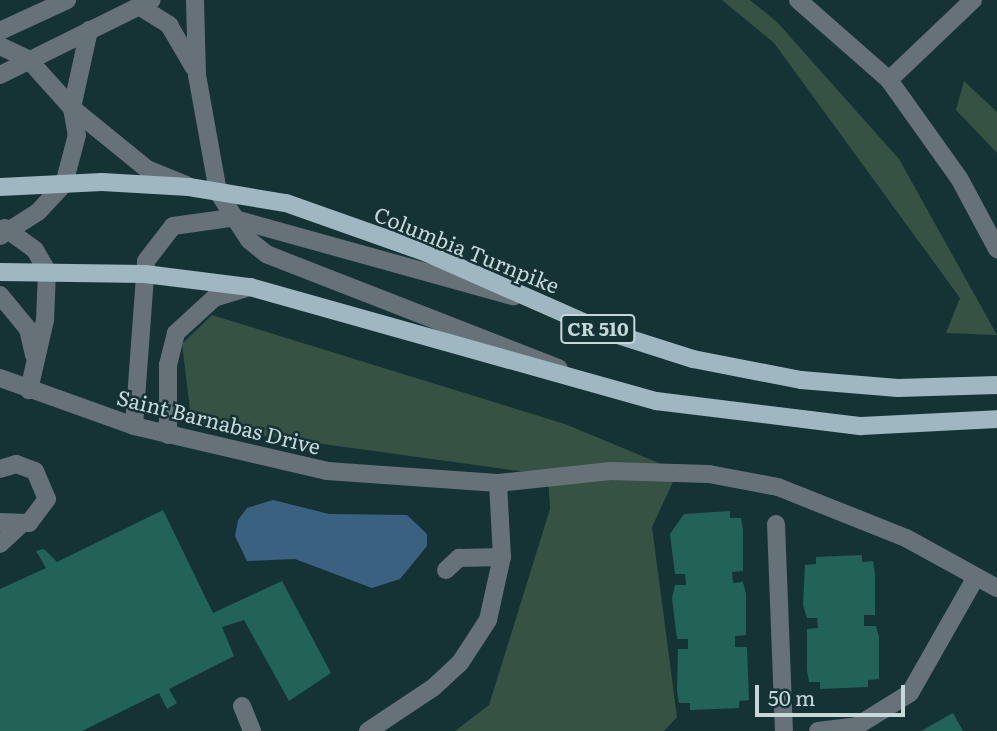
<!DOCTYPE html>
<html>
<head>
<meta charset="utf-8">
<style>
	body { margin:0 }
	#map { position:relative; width:997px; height:731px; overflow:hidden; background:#153335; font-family:Literata,serif }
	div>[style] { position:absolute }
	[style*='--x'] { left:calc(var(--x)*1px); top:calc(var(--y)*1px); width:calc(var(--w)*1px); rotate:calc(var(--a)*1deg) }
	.green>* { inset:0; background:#355242 }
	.water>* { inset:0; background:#3b6180 }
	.building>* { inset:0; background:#226358 }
	.minor>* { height:18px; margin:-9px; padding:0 9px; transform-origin:9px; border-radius:9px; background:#667277 }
	.major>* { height:18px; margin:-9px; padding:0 9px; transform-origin:9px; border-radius:9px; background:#9eb7c0 }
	span { translate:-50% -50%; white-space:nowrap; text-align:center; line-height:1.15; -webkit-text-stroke:5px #153335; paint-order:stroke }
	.shield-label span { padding:2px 5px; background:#153335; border:2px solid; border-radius:5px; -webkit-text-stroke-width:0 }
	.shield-label { font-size:19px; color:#c7d8d9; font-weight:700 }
	.street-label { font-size:21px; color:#c7d8d9 }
	.scale { position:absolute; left:755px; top:685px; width:150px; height:32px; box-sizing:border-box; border:4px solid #c7d8d9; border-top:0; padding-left:9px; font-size:21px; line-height:24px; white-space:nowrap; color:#c7d8d9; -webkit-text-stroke:5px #153335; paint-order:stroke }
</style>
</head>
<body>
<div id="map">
	<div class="green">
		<i style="clip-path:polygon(722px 0,750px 0,777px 22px,899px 159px,997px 335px,946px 333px,960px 298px,774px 43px)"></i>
		<i style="clip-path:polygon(964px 81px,997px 112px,997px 153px,956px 110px)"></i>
		<i style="clip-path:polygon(212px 315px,565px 424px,678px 471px,652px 527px,677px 717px,664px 731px,455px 731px,489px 705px,550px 509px,548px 475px,192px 426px,182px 344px)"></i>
	</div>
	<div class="water">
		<i style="clip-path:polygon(273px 500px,329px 514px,407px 515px,427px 534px,427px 546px,400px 579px,372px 588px,295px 559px,247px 561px,235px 536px,238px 520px,247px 508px)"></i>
	</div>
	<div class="building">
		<i style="clip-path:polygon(163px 510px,213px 613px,282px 581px,331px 673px,289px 701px,244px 620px,222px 627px,234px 656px,169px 689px,177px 703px,167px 709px,159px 693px,82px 731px,0 731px,0 589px,46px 568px,36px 551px,44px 549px,57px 562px)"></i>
		<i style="clip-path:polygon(730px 511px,730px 518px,741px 518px,743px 530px,743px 571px,732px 572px,733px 583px,743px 582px,746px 594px,746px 635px,735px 636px,735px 647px,747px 647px,749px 700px,739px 701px,739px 708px,690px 710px,690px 703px,679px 703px,677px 691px,678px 649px,688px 649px,688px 639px,677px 639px,672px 598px,675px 585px,686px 585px,685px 574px,675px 574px,670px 534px,684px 514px)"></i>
		<i style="clip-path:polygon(862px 555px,862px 562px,873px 561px,875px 574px,875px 615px,864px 615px,864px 626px,876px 626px,879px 637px,879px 679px,868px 680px,868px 687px,820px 689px,820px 682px,809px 682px,807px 670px,807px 629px,818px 628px,817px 618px,807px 618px,803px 605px,805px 565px,816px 564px,816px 557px)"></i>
		<i style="clip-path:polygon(953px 713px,963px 731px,921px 731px)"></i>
	</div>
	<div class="minor">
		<i style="--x:195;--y:0;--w:75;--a:88.5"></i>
		<i style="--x:197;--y:75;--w:119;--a:79.8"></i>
		<i style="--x:218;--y:192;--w:57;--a:57.1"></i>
		<i style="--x:249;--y:240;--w:22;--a:39"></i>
		<i style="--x:266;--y:254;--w:314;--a:21.3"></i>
		<i style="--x:798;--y:0;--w:121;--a:41.3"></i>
		<i style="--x:889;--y:80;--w:120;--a:54.5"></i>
		<i style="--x:959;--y:178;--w:81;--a:61.8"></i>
		<i style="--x:139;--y:6;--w:36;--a:32"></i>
		<i style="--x:169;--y:25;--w:48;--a:59.7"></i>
		<i style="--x:89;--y:30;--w:80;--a:102.3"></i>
		<i style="--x:72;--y:108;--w:97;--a:39.1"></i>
		<i style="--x:147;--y:169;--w:42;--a:22.3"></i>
		<i style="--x:0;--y:31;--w:74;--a:-24.8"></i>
		<i style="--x:0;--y:46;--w:31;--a:25"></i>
		<i style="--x:28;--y:59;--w:66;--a:48.1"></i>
		<i style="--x:72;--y:108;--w:27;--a:80"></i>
		<i style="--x:77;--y:135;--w:51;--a:104.9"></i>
		<i style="--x:64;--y:184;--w:38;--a:133"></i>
		<i style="--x:38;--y:212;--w:45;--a:147.7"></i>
		<i style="--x:0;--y:75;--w:169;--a:-26.3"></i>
		<i style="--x:889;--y:80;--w:116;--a:-43.6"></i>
		<i style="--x:5;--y:228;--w:37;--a:36"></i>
		<i style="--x:35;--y:250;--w:24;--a:60"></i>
		<i style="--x:47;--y:271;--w:49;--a:92.3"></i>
		<i style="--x:45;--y:320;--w:72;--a:102.9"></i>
		<i style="--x:0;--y:295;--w:44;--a:50.5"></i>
		<i style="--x:28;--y:329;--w:27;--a:77"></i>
		<i style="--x:0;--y:378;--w:142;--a:19.7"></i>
		<i style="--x:134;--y:426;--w:198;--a:13.1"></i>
		<i style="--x:327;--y:471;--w:171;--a:4"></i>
		<i style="--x:498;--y:483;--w:113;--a:-6.1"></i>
		<i style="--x:610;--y:471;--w:99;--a:1.7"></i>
		<i style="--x:709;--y:474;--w:70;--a:10.7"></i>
		<i style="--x:778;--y:487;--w:138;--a:21.7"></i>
		<i style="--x:906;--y:538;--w:104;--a:28.8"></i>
		<i style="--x:134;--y:426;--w:165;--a:-85.8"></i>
		<i style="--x:146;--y:261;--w:44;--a:-52.4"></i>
		<i style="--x:173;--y:226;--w:59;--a:-7.9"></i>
		<i style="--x:231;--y:218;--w:293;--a:15.5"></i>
		<i style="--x:168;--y:435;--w:70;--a:-90"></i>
		<i style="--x:168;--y:365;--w:33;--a:-76"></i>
		<i style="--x:176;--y:333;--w:52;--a:-42.6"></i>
		<i style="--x:214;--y:298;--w:38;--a:-17"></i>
		<i style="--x:0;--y:469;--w:17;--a:-17"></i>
		<i style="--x:16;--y:464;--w:20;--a:20"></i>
		<i style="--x:35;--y:471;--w:30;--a:67"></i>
		<i style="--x:47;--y:499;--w:30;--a:127"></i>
		<i style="--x:29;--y:523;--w:29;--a:-178"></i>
		<i style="--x:776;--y:524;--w:207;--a:87.8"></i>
		<i style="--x:0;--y:544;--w:26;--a:-43"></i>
		<i style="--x:446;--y:570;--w:18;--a:-43"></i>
		<i style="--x:459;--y:558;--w:43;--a:-1.3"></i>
		<i style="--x:242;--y:706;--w:27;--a:68"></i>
		<i style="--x:368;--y:731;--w:79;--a:-33.7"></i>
		<i style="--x:434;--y:687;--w:35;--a:-43"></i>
		<i style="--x:460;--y:663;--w:51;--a:-56.9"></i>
		<i style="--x:488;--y:620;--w:65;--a:-77.5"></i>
		<i style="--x:502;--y:557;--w:74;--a:-93.1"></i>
		<i style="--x:818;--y:731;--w:39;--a:-7"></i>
		<i style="--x:857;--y:726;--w:62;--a:-31.9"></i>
		<i style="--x:910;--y:693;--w:133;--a:-60.4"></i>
	</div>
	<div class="major">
		<i style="--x:0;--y:187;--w:102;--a:-2.8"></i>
		<i style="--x:102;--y:182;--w:87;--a:3.3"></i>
		<i style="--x:189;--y:187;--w:98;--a:9.4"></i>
		<i style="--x:286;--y:203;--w:150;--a:19.5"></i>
		<i style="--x:427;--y:253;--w:188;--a:23.8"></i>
		<i style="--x:599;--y:329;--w:99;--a:17.7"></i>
		<i style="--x:693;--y:359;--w:110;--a:11"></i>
		<i style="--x:801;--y:380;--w:97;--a:4.7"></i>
		<i style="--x:898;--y:388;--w:99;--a:-1.7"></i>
		<i style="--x:0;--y:272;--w:145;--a:0.8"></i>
		<i style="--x:145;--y:274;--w:106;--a:7.1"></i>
		<i style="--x:250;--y:287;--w:422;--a:15.7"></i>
		<i style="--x:656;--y:401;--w:207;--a:7"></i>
		<i style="--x:861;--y:426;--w:136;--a:-2.9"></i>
	</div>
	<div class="shield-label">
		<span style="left:598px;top:329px">CR 510</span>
	</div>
	<div class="street-label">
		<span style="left:467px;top:249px;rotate:22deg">Columbia Turnpike</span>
		<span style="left:219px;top:421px;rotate:14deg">Saint Barnabas Drive</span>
	</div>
	<div class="scale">50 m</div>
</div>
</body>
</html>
